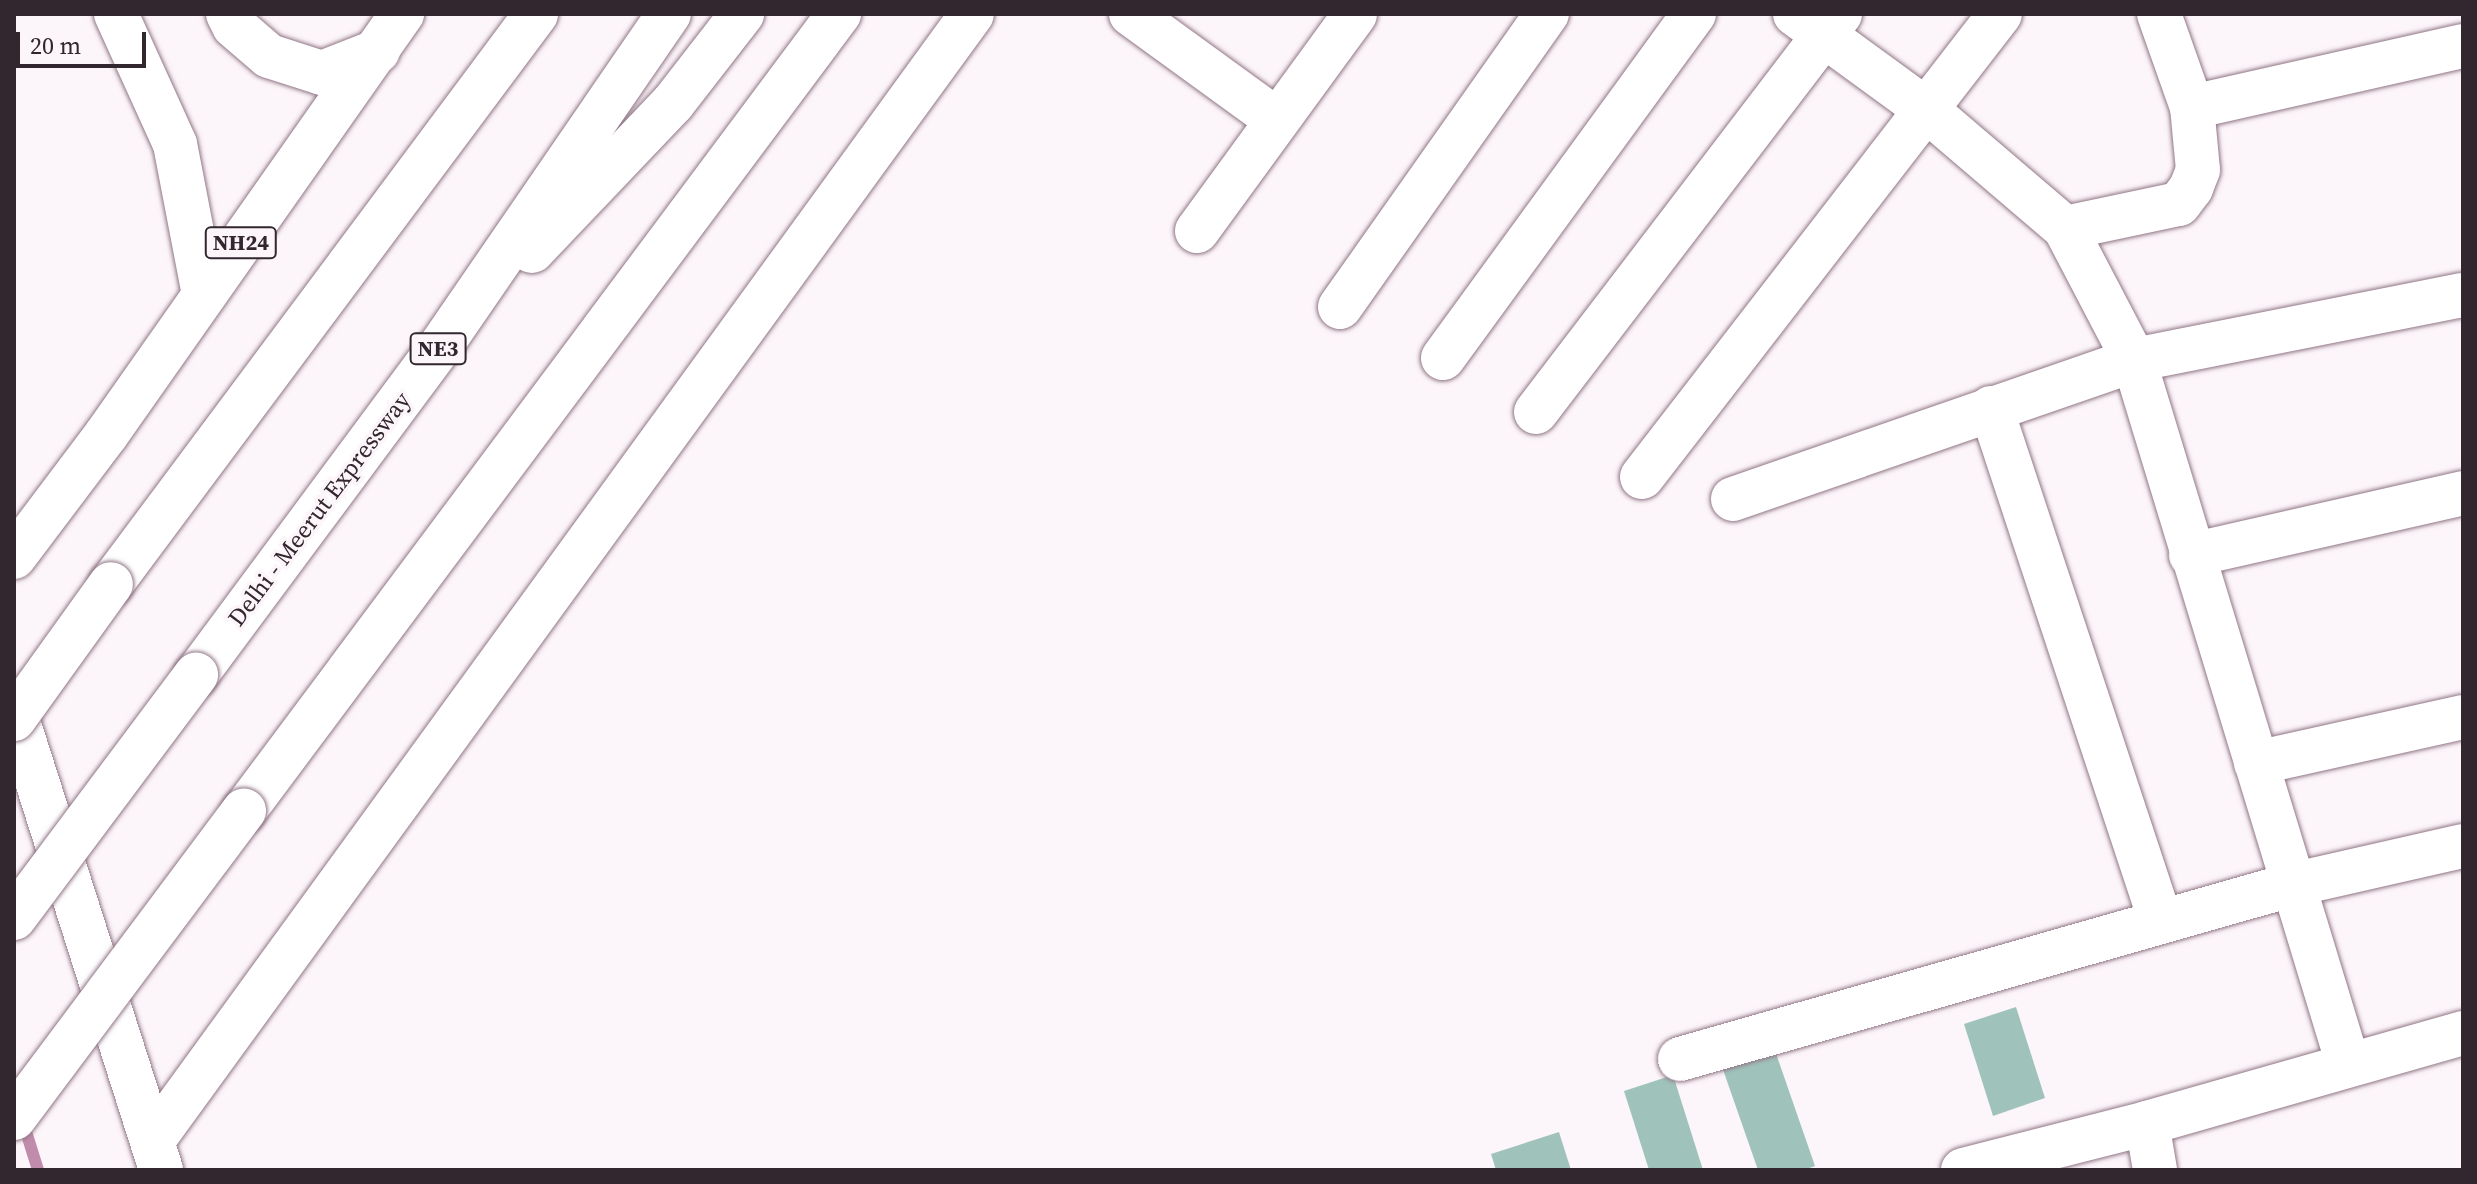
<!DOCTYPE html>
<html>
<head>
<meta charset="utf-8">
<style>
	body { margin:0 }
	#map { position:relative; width:2477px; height:1184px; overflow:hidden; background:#fcf5f9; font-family:"Source Serif 4",serif }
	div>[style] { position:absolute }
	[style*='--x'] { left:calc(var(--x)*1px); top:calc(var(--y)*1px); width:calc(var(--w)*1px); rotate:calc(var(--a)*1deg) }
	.stream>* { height:12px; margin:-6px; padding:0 6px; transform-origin:6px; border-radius:6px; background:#c18cab }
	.building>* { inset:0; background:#9fc3bb }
	.roads { filter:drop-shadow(0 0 2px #917686) drop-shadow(0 0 2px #917686) }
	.street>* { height:44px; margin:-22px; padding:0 22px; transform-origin:22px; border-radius:22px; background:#fff }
	.secondary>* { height:44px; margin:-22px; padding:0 22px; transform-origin:22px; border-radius:22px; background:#fff }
	.highway>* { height:44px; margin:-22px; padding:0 22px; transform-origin:22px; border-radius:22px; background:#fff }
	.bridges { filter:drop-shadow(0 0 2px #917686) drop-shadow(0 0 2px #917686) }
	.highway-bridge>* { height:44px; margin:-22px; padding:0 22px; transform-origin:22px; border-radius:22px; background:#fff }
	span { translate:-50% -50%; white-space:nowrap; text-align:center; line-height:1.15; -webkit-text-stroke:7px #fcf5f9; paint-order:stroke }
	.shield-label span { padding:2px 6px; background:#fcf5f9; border:2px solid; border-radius:6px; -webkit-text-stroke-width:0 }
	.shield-label { font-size:22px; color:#32272e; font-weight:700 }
	.street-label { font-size:24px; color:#32272e }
	.frame { position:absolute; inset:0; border:16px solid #32272e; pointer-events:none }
	.scale { position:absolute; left:16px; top:32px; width:130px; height:36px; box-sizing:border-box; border:4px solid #32272e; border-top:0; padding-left:10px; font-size:24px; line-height:28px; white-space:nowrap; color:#32272e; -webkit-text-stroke:6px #fcf5f9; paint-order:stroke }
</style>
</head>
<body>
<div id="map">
	<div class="stream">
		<i style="--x:23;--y:1122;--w:50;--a:72.6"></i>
	</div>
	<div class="building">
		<i style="clip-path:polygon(2016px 1007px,2045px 1098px,1993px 1116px,1964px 1024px)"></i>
		<i style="clip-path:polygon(1772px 1042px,1815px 1166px,1804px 1170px,1758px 1170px,1720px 1061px)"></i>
		<i style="clip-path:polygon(1673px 1075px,1703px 1170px,1649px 1170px,1624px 1091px)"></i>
		<i style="clip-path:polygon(1559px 1132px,1571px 1170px,1496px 1170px,1491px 1154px)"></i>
	</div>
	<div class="roads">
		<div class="street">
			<i style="--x:1131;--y:14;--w:180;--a:36"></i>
			<i style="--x:1795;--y:14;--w:165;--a:36.1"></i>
			<i style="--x:1928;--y:111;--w:180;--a:40.5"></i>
			<i style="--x:2065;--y:228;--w:149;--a:62.4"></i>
			<i style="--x:2134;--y:360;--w:736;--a:73.09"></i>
			<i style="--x:2159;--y:14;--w:99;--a:70.5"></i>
			<i style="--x:2192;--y:107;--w:278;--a:-12.7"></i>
			<i style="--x:2065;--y:228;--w:116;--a:-11.9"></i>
			<i style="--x:2179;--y:204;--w:20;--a:-53"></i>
			<i style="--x:2191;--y:188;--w:19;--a:-69"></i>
			<i style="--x:2198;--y:170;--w:63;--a:-95.4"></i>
			<i style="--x:1197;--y:231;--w:268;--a:-53.9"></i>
			<i style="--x:1340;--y:307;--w:359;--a:-54.8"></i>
			<i style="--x:1443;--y:358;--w:426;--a:-53.9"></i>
			<i style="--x:1991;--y:408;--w:541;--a:71.7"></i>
			<i style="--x:1536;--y:412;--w:501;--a:-52.63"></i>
			<i style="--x:1642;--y:477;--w:585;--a:-52.29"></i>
			<i style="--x:1733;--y:499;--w:424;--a:-19.1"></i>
			<i style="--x:2134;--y:360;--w:335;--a:-11.2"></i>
			<i style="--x:2191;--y:555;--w:279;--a:-12.8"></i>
			<i style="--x:2256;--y:763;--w:212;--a:-12.5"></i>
			<i style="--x:1680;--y:1059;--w:635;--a:-15.9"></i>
			<i style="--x:2291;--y:885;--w:176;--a:-12.8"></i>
			<i style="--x:2147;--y:1123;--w:48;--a:80.3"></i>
			<i style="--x:153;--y:1140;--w:1392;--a:-53.97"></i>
			<i style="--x:1963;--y:1170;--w:190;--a:-14.3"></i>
			<i style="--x:2147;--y:1123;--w:329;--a:-15.9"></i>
		</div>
		<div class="secondary">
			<i style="--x:116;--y:14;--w:143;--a:65.6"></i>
			<i style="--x:175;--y:144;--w:154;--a:79.1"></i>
			<i style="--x:228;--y:14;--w:13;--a:63"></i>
			<i style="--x:234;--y:26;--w:46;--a:40.6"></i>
			<i style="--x:269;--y:56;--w:56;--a:17.8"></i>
			<i style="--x:322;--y:73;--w:60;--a:-21.4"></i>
			<i style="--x:14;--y:709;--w:484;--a:72.3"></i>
		</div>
		<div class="highway">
			<i style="--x:532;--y:251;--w:204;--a:-46.4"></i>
			<i style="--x:673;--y:103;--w:113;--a:-52.2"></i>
			<i style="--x:14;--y:557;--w:153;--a:-53"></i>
			<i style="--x:106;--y:435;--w:515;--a:-54.89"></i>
			<i style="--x:111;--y:584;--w:711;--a:-53.29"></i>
			<i style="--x:196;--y:675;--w:409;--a:-53.4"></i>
			<i style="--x:440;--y:347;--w:404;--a:-55.5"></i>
			<i style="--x:244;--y:811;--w:995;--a:-53.26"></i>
		</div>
	</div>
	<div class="bridges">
		<div class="highway-bridge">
			<i style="--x:14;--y:719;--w:166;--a:-54.3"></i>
			<i style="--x:14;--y:918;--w:304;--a:-53.2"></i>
			<i style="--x:14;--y:1118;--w:384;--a:-53.2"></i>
		</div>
	</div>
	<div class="shield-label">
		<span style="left:241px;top:243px">NH24</span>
		<span style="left:438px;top:349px">NE3</span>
	</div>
	<div class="street-label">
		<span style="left:319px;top:509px;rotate:-53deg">Delhi - Meerut Expressway</span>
	</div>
	<div class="frame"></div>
	<div class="scale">20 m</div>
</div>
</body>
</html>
